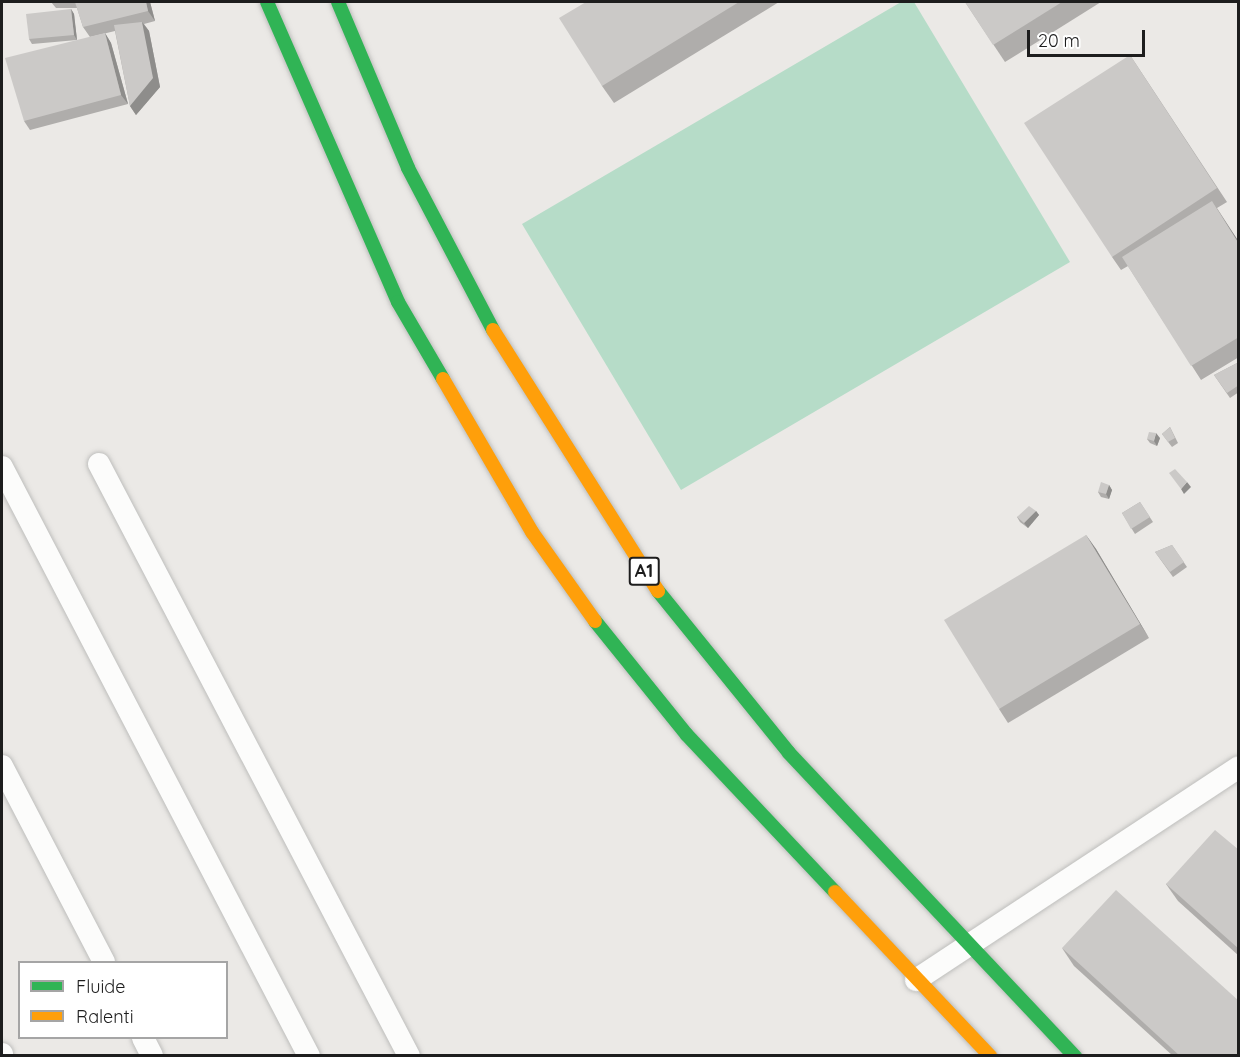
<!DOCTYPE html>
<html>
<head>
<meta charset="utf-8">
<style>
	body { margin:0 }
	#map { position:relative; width:1240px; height:1057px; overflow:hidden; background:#ebe9e6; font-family:Quicksand,sans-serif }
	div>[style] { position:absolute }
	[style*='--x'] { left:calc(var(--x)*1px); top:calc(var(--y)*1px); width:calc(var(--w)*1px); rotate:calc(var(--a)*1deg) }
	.pitch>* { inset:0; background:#b6dcc8 }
	.roads { filter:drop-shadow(0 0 2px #bebebc) drop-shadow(0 0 2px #bebebc) }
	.lane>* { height:22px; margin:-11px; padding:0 11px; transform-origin:11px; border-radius:11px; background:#fcfcfb }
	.fast>* { height:14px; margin:-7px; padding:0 7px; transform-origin:7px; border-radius:7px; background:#30b455 }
	.slow>* { height:14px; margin:-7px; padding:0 7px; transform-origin:7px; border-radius:7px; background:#ff9f0a }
	.wall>* { inset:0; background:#afadab }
	.shaded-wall>* { inset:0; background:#8e8d8b }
	.building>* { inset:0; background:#cbc9c7 }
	span { translate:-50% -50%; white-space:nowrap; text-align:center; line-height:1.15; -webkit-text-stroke:4.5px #fff; paint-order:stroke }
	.shield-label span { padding:2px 4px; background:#fff; border:2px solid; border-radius:4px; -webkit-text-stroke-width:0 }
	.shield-label { font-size:18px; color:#1d1d1d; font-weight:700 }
	.frame { position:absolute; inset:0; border:3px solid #1d1d1d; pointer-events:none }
	.legend { position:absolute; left:18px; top:961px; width:210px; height:78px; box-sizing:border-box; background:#fff; border:2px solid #a5a5a5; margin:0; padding:8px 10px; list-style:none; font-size:18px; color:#1d1d1d }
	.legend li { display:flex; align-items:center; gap:12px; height:30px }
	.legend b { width:30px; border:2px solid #a5a5a5 }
	.scale { position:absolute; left:1027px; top:30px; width:118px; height:27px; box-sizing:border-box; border:3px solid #1d1d1d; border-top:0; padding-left:8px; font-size:18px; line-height:21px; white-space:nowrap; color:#1d1d1d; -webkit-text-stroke:4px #fff; paint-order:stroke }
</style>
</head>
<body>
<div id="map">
	<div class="pitch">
		<i style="clip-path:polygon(901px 2px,914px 2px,1070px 262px,681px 490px,522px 224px)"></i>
	</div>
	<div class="roads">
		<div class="lane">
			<i style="--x:99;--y:464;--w:668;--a:62.36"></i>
			<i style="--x:2;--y:467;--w:664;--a:62.47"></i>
			<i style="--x:2;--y:766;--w:221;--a:62.5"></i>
			<i style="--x:916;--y:980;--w:386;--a:-33.4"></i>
			<i style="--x:143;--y:1038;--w:20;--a:63"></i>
			<i style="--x:2;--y:1054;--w:2;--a:90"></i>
		</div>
		<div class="fast">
			<i style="--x:267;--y:2;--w:327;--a:66.4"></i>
			<i style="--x:398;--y:302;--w:89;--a:59.7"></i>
			<i style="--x:338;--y:2;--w:180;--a:67.1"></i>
			<i style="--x:408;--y:168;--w:183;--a:62.3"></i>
			<i style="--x:658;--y:591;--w:208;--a:51"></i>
			<i style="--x:789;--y:753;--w:417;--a:46.7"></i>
			<i style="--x:595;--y:621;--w:146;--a:51.1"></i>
			<i style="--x:687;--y:735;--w:216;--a:46.7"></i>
		</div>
		<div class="slow">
			<i style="--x:493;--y:330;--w:309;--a:57.7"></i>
			<i style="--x:443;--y:379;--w:177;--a:59.8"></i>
			<i style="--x:532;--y:532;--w:109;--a:54.7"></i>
			<i style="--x:835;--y:892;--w:226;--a:46.6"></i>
		</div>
	</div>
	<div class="wall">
		<i style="clip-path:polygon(51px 2px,150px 2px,155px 21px,144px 24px,149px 31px,160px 87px,136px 115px,130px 106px,115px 31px,90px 37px,83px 27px,77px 8px,56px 8px)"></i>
		<i style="clip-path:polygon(586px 2px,779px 2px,614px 103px,602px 86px)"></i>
		<i style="clip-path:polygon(965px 2px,1101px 2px,1005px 62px)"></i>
		<i style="clip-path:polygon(71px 9px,74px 14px,77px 40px,32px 44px,29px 39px)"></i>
		<i style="clip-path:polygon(105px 33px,111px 43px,128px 104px,30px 130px,24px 121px)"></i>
		<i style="clip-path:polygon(1130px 55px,1227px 202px,1217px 208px,1239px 242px,1239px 357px,1201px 380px,1128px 266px,1121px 270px,1112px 257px)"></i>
		<i style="clip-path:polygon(1239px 362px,1239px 392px,1230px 398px,1214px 375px)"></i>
		<i style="clip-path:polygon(1170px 427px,1178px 443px,1172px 447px,1162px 434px)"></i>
		<i style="clip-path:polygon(1160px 438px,1157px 446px,1150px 443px,1147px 439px)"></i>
		<i style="clip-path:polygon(1109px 485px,1112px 490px,1109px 499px,1101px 497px,1098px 492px)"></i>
		<i style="clip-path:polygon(1140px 502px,1153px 522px,1135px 534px,1122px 513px)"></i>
		<i style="clip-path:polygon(1036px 511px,1039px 515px,1028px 528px,1020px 522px,1017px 517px)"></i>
		<i style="clip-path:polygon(1086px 535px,1096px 549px,1149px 638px,1008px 723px,999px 709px)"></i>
		<i style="clip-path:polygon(1172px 545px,1187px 567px,1173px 577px,1155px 552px)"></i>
		<i style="clip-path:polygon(1239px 850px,1239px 956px,1178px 901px,1166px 884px)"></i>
		<i style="clip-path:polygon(1062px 948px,1239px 1056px,1173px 1056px,1074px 966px)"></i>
	</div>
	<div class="shaded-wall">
		<i style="clip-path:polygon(146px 2px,150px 2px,155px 21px,148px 11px)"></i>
		<i style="clip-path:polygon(71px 9px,74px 14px,77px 40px,74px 35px)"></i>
		<i style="clip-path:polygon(142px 22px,149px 31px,160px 87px,136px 115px,130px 106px)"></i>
		<i style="clip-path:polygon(105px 33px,111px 43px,128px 104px,121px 95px)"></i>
		<i style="clip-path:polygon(1212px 201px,1221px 215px,1239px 242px,1239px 244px)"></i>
		<i style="clip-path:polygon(1156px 433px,1160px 438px,1157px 446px,1154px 441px)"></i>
		<i style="clip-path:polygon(1187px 482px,1191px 487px,1184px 494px,1181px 489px)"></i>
		<i style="clip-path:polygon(1109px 485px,1112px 490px,1109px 499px,1106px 494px)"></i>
		<i style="clip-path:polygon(1036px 511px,1039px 515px,1028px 528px,1024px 523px)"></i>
		<i style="clip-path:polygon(1086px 535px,1096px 549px,1149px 638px,1140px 624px)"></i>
	</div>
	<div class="building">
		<i style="clip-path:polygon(75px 2px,146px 2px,148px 11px,83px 27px)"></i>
		<i style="clip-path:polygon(586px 2px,739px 2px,602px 86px,559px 18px)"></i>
		<i style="clip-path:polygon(965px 2px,1062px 2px,993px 45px)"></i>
		<i style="clip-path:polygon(71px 9px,74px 35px,29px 39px,26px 14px)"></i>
		<i style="clip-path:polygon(142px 22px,153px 78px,130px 106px,114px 25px)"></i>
		<i style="clip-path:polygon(105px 33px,121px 95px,24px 121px,5px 58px)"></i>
		<i style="clip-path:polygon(1130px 55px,1217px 188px,1112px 257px,1024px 123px)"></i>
		<i style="clip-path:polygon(1212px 201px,1239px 244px,1239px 337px,1191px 366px,1122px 257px)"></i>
		<i style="clip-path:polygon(1239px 362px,1239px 385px,1227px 393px,1214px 375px)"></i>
		<i style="clip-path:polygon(1170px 427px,1175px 438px,1168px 442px,1162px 434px)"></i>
		<i style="clip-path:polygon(1149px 432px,1156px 433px,1154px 441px,1147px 439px)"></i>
		<i style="clip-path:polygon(1175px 469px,1187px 482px,1181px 489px,1169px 473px)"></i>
		<i style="clip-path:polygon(1101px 482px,1109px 485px,1106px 494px,1098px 492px)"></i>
		<i style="clip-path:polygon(1140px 502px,1150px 517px,1131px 529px,1122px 513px)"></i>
		<i style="clip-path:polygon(1029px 506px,1036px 511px,1024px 523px,1017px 517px)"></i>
		<i style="clip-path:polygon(1086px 535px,1140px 624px,999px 709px,944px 620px)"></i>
		<i style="clip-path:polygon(1172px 545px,1184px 562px,1170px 572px,1155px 552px)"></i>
		<i style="clip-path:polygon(1215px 830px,1239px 850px,1239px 949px,1166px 884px)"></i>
		<i style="clip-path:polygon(1116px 890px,1239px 1001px,1239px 1056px,1180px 1056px,1062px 948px)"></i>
	</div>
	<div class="shield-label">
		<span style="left:644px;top:571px">A1</span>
	</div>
	<div class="frame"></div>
	<ul class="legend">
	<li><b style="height:8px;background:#30b455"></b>Fluide</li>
	<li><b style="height:8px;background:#ff9f0a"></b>Ralenti</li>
	</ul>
	<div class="scale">20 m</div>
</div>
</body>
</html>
